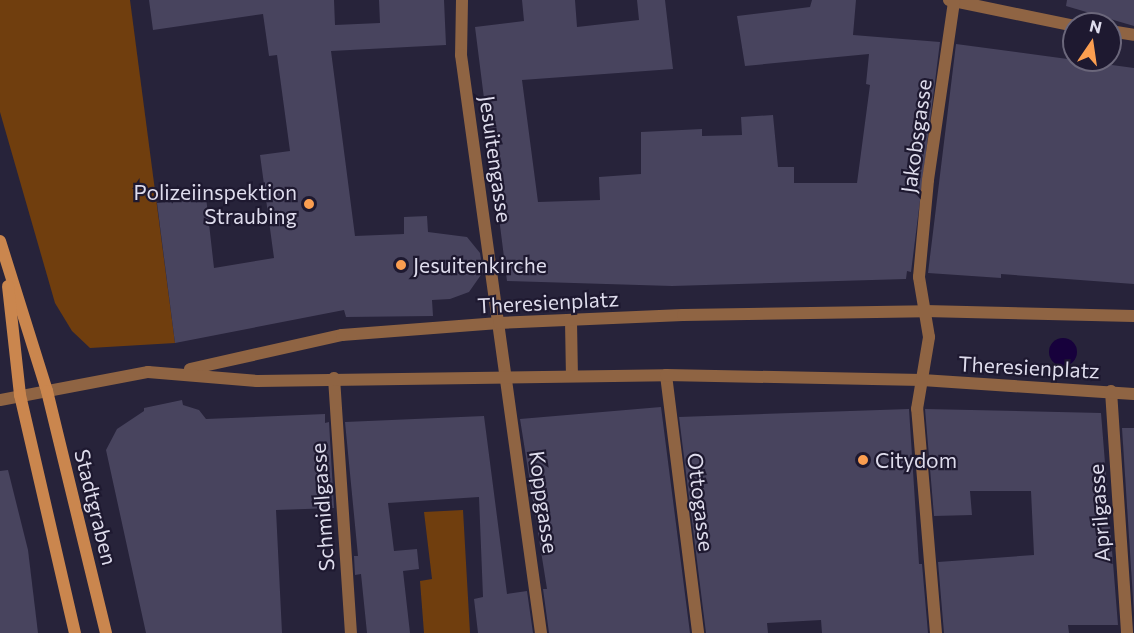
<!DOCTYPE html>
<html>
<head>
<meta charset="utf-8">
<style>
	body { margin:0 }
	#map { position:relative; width:1134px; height:633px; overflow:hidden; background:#27233a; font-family:Commissioner,sans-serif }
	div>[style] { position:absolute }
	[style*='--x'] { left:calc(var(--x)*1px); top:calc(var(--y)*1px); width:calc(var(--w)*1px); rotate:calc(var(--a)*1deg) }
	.green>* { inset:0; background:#703e0e }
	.water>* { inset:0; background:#17013c }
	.round { border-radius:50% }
	.building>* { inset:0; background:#48445e }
	.street>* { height:12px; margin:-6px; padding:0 6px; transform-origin:6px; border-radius:6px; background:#8f6443 }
	.secondary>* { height:12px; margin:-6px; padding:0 6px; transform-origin:6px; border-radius:6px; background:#ca864e }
	.dots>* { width:16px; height:16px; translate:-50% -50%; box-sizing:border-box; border:3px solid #1e1930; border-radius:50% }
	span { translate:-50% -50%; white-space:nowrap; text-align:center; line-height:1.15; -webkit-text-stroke:4.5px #1e1930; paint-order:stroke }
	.street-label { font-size:21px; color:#dedcec }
	.poi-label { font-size:21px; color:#dedcec }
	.right { translate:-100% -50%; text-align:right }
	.left { translate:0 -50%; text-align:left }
	.north { position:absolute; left:1062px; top:12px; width:60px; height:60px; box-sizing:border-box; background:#1e1930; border:2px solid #6b677b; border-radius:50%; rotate:13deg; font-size:16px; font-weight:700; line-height:24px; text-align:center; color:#dedcec }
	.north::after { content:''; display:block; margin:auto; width:21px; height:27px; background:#fb9e50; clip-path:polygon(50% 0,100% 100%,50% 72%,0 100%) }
</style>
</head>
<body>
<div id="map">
	<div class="green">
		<i style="clip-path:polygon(0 0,130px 0,175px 343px,90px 348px,72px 331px,55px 303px,0 112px)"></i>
		<i style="clip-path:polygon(463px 510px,470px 633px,424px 633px,420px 581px,432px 579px,424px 512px)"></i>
	</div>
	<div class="water">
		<i class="round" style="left:1049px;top:338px;width:28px;height:28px"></i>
	</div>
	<div class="building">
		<i style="clip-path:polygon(149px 0,334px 0,335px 25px,380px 23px,379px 0,444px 0,446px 45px,331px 51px,355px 236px,404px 234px,404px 217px,427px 216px,428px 232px,467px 237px,480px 253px,483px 272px,469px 292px,450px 299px,432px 300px,433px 316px,346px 317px,344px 310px,175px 343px,157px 203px,206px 197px,214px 268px,274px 258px,260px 155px,290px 151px,277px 55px,269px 56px,263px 14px,153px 30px)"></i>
		<i style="clip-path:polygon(522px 0,575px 0,577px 27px,639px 20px,637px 0,665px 0,673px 69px,522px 80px,538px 202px,600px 200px,599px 177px,641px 174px,641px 132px,702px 129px,702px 136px,742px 135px,741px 117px,773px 115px,778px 167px,794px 167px,794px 183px,857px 183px,870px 85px,866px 84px,869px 54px,745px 66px,737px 16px,810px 7px,812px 0,856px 0,853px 35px,940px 42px,911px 272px,907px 271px,906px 279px,672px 286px,507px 281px,475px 27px,524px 21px)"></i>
		<i style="clip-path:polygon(1067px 0,1134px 0,1134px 26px,1066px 6px)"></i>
		<i style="clip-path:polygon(956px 44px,1134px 68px,1134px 284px,1001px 274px,1001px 278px,928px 273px)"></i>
		<i style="clip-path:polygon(182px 400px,183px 405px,199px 410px,206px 419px,325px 414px,325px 423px,329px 422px,334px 508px,276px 510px,282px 633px,146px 633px,106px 450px,117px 429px,144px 411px,144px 408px)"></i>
		<i style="clip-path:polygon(661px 407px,690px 633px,549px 633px,543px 589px,547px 589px,520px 419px)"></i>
		<i style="clip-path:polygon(909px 409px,919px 564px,922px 564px,928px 633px,822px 633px,821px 620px,767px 623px,768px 633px,706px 633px,679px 417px)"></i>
		<i style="clip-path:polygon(925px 409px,1101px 413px,1118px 625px,1068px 625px,1069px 633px,944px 633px,938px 562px,1034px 555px,1031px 491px,970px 491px,972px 515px,934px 516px)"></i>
		<i style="clip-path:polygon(484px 416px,507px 594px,527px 591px,533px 633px,478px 633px,474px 599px,483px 597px,479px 497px,388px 503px,394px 551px,417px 549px,419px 569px,403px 571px,410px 633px,367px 633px,361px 574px,355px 575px,354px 556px,358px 556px,345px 422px)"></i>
		<i style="clip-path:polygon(1122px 428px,1134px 428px,1134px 614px)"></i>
		<i style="clip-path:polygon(8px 470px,28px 550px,38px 633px,0 633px,0 471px)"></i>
	</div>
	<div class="street">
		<i style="--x:462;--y:0;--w:55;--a:91"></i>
		<i style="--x:461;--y:55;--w:584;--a:82.12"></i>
		<i style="--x:949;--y:0;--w:128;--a:11.7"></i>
		<i style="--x:1110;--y:31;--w:24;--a:9"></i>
		<i style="--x:571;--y:321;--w:55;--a:89"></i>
		<i style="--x:190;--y:369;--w:156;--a:-12.6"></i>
		<i style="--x:342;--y:335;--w:157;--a:-4.4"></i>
		<i style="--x:499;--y:323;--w:184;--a:-2.5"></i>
		<i style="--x:683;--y:315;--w:242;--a:-0.9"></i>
		<i style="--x:925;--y:311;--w:209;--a:1.4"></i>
		<i style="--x:666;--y:375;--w:260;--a:82.9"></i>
		<i style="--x:334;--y:378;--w:256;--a:86.2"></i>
		<i style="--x:1111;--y:391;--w:243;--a:86.2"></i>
		<i style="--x:0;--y:400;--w:151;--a:-10.7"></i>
		<i style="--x:148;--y:372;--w:109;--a:4.7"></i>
		<i style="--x:257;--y:381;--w:409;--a:-0.8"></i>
		<i style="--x:666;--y:375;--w:256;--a:1.1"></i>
		<i style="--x:922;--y:380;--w:212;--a:3.8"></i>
		<i style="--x:936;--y:633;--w:225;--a:-94.8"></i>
		<i style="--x:917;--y:409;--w:73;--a:-80.5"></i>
		<i style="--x:929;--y:337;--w:61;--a:-99.5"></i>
		<i style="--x:919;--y:277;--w:97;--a:-84.7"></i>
		<i style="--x:928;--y:180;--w:181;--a:-81.7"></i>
	</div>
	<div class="secondary">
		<i style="--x:0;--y:241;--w:157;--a:72.6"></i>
		<i style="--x:47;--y:391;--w:249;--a:76.3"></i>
		<i style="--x:8;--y:286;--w:110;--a:83.7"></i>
		<i style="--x:20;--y:395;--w:244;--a:77"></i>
	</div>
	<div class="dots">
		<i style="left:309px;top:204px;background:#fb9e50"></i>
		<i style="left:401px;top:265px;background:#fb9e50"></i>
		<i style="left:863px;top:460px;background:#fb9e50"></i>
	</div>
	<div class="street-label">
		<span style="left:916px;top:136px;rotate:-82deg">Jakobsgasse</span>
		<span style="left:496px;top:159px;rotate:82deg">Jesuitengasse</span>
		<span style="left:548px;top:302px;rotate:-3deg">Theresienplatz</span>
		<span style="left:1029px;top:367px;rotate:3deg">Theresienplatz</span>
		<span style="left:544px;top:502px;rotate:82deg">Koppgasse</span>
		<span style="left:701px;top:502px;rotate:83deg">Ottogasse</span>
		<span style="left:96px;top:507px;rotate:76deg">Stadtgraben</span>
		<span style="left:322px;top:507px;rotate:-94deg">Schmidlgasse</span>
		<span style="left:1099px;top:513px;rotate:-94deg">Aprilgasse</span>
	</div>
	<div class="poi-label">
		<span class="right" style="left:297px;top:204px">Polizeiinspektion<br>Straubing</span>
		<span class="left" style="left:413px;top:265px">Jesuitenkirche</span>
		<span class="left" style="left:875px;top:460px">Citydom</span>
	</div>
	<div class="north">N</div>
</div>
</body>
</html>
